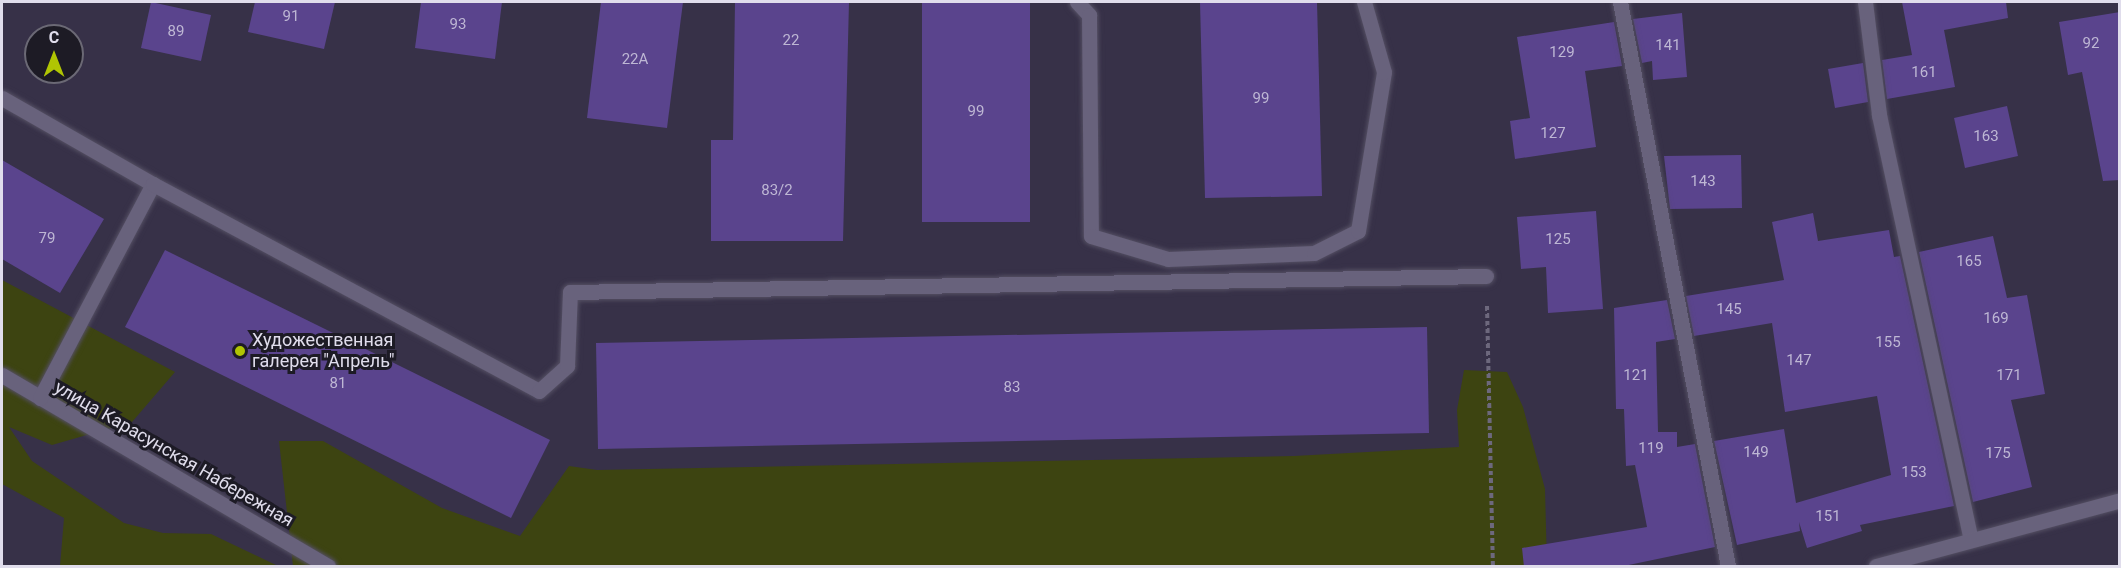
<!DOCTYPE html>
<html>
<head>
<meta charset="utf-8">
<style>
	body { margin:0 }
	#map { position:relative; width:2121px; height:568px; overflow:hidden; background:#373148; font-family:Roboto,sans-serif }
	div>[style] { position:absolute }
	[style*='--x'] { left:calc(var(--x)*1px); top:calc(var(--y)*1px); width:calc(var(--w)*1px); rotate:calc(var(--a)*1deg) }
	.green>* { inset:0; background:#3d4411 }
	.building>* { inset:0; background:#5a448d }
	.path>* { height:4px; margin-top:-2px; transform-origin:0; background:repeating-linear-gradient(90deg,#6d687d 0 4.5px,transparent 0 7.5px) }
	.roads { filter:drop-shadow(0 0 2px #544f63) drop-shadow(0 0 2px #544f63) }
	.minor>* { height:15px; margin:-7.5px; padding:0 7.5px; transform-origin:7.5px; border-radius:7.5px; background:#68627c }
	.dots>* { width:16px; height:16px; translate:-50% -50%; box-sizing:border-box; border:3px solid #1d1b25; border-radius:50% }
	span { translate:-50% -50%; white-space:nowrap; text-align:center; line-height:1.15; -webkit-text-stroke:6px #1d1b25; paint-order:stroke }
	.number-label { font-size:15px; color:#beb7d4 }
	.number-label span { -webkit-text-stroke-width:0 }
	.poi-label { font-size:18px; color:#e0ddec }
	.left { translate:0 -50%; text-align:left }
	.street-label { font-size:18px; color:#e0ddec }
	.frame { position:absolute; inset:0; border:3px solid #e0ddec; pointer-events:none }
	.north { position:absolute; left:24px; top:24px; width:60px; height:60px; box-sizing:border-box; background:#1d1b25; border:2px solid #6b6975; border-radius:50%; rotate:0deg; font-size:16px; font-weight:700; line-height:24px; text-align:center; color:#e0ddec }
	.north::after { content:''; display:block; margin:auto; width:21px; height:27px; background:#b0c503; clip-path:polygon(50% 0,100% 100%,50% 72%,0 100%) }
</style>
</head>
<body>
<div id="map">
	<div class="green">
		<i style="clip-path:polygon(2px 280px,175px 372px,132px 422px,52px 445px,9px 427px,32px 461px,124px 523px,163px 533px,211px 534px,278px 566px,60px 566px,64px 518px,2px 484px)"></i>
		<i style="clip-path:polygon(1464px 370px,1507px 372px,1523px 407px,1545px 489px,1547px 566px,293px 566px,279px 441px,323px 441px,442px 508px,520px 536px,569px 466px,597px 470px,1294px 456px,1459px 447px,1457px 410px)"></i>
	</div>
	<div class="building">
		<i style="clip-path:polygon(151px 2px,211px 15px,201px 61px,141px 48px)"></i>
		<i style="clip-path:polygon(255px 2px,335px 2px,324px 49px,248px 32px)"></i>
		<i style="clip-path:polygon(421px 2px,502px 2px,495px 59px,415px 48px)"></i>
		<i style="clip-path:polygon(601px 2px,683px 2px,667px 128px,587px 118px)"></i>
		<i style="clip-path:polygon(735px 2px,849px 2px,843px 241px,711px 241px,711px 140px,733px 140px)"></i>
		<i style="clip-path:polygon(922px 2px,1030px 2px,1030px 222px,922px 222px)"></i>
		<i style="clip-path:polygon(1200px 2px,1317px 2px,1322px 196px,1205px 198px)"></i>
		<i style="clip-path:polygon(1902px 2px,2006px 2px,2008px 18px,1944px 30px,1955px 87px,1887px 99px,1882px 60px,1912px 55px)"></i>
		<i style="clip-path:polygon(2120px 12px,2120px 180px,2103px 181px,2082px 72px,2068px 75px,2059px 22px)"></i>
		<i style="clip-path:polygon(1682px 13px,1687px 77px,1653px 80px,1652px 61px,1642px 63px,1633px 19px)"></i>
		<i style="clip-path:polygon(1614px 22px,1622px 66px,1585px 71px,1596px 147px,1515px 159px,1510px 121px,1530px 118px,1517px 37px)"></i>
		<i style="clip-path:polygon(1863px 63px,1868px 102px,1835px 108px,1828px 69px)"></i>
		<i style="clip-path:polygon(2007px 106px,2018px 156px,1965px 168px,1954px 118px)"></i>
		<i style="clip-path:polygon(1741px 155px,1742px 208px,1670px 209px,1664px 156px)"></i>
		<i style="clip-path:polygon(2px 160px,104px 219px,60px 293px,2px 259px)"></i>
		<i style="clip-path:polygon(1596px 211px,1603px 309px,1548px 313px,1546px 267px,1521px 269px,1517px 217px)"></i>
		<i style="clip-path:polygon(1813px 213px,1818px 241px,1889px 230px,1894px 257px,1900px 256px,1954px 506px,1860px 525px,1862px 531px,1807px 548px,1799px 522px,1800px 531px,1737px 545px,1714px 441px,1784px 429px,1796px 503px,1891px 475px,1877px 396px,1785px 412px,1772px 323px,1694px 336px,1686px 296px,1784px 280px,1772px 222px)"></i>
		<i style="clip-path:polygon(1993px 236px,2007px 298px,2027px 295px,2045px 394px,2011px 400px,2032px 487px,1973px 502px,1919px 252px)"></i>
		<i style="clip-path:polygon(165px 250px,550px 440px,511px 518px,125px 327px)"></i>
		<i style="clip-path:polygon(1667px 300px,1675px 339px,1656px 342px,1658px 432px,1677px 432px,1677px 447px,1695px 444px,1715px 547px,1619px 567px,1524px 567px,1522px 548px,1647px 527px,1635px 465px,1626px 466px,1624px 409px,1616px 409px,1614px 308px)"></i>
		<i style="clip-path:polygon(1427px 327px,1429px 433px,598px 449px,596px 343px)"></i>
	</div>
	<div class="path">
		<i style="--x:1487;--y:306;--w:260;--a:88.7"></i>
	</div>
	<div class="roads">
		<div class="minor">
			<i style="--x:1077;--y:2;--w:18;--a:47"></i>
			<i style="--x:1089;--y:15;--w:221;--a:89.5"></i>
			<i style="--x:1091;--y:236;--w:80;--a:16.6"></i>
			<i style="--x:1168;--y:259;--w:146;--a:-2.4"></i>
			<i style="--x:1314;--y:253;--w:49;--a:-26.6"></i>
			<i style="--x:1358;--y:231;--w:161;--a:-80.7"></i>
			<i style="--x:1384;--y:72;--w:73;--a:-105.9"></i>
			<i style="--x:1620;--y:2;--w:574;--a:79.16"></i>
			<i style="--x:1865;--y:2;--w:114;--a:82.9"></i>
			<i style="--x:1879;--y:115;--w:434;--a:77.8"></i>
			<i style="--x:2;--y:98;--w:174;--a:29.7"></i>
			<i style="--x:2;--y:375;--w:378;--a:30.4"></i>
			<i style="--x:40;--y:398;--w:242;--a:-62.2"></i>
			<i style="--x:153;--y:184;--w:438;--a:28.2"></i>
			<i style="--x:539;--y:391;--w:38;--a:-42"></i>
			<i style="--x:567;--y:366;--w:74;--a:-87.7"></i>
			<i style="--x:570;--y:292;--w:916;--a:-1"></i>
			<i style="--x:1876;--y:566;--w:253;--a:-15.1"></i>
		</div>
	</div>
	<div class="dots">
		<i style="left:240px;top:351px;background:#b0c503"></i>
	</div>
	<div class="number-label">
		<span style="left:291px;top:17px">91</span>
		<span style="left:458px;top:25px">93</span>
		<span style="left:176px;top:32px">89</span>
		<span style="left:791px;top:41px">22</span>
		<span style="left:2091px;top:44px">92</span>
		<span style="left:1668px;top:46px">141</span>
		<span style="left:1562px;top:53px">129</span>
		<span style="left:635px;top:60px">22А</span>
		<span style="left:1924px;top:73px">161</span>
		<span style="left:1261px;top:99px">99</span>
		<span style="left:976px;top:112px">99</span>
		<span style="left:1553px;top:134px">127</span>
		<span style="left:1986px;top:137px">163</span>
		<span style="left:1703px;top:182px">143</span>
		<span style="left:777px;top:191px">83/2</span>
		<span style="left:47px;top:239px">79</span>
		<span style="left:1558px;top:240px">125</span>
		<span style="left:1969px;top:262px">165</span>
		<span style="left:1729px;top:310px">145</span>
		<span style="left:1996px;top:319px">169</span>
		<span style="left:1888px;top:343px">155</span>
		<span style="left:1799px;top:361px">147</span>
		<span style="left:1636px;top:376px">121</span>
		<span style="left:2009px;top:376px">171</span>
		<span style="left:338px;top:384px">81</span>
		<span style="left:1012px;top:388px">83</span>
		<span style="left:1651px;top:449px">119</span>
		<span style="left:1756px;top:453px">149</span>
		<span style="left:1998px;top:454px">175</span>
		<span style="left:1914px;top:473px">153</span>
		<span style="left:1828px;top:517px">151</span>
	</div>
	<div class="poi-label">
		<span class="left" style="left:252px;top:351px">Художественная<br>галерея "Апрель"</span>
	</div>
	<div class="street-label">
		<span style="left:174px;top:454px;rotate:30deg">улица Карасунская Набережная</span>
	</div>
	<div class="frame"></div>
	<div class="north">С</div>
</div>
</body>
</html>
